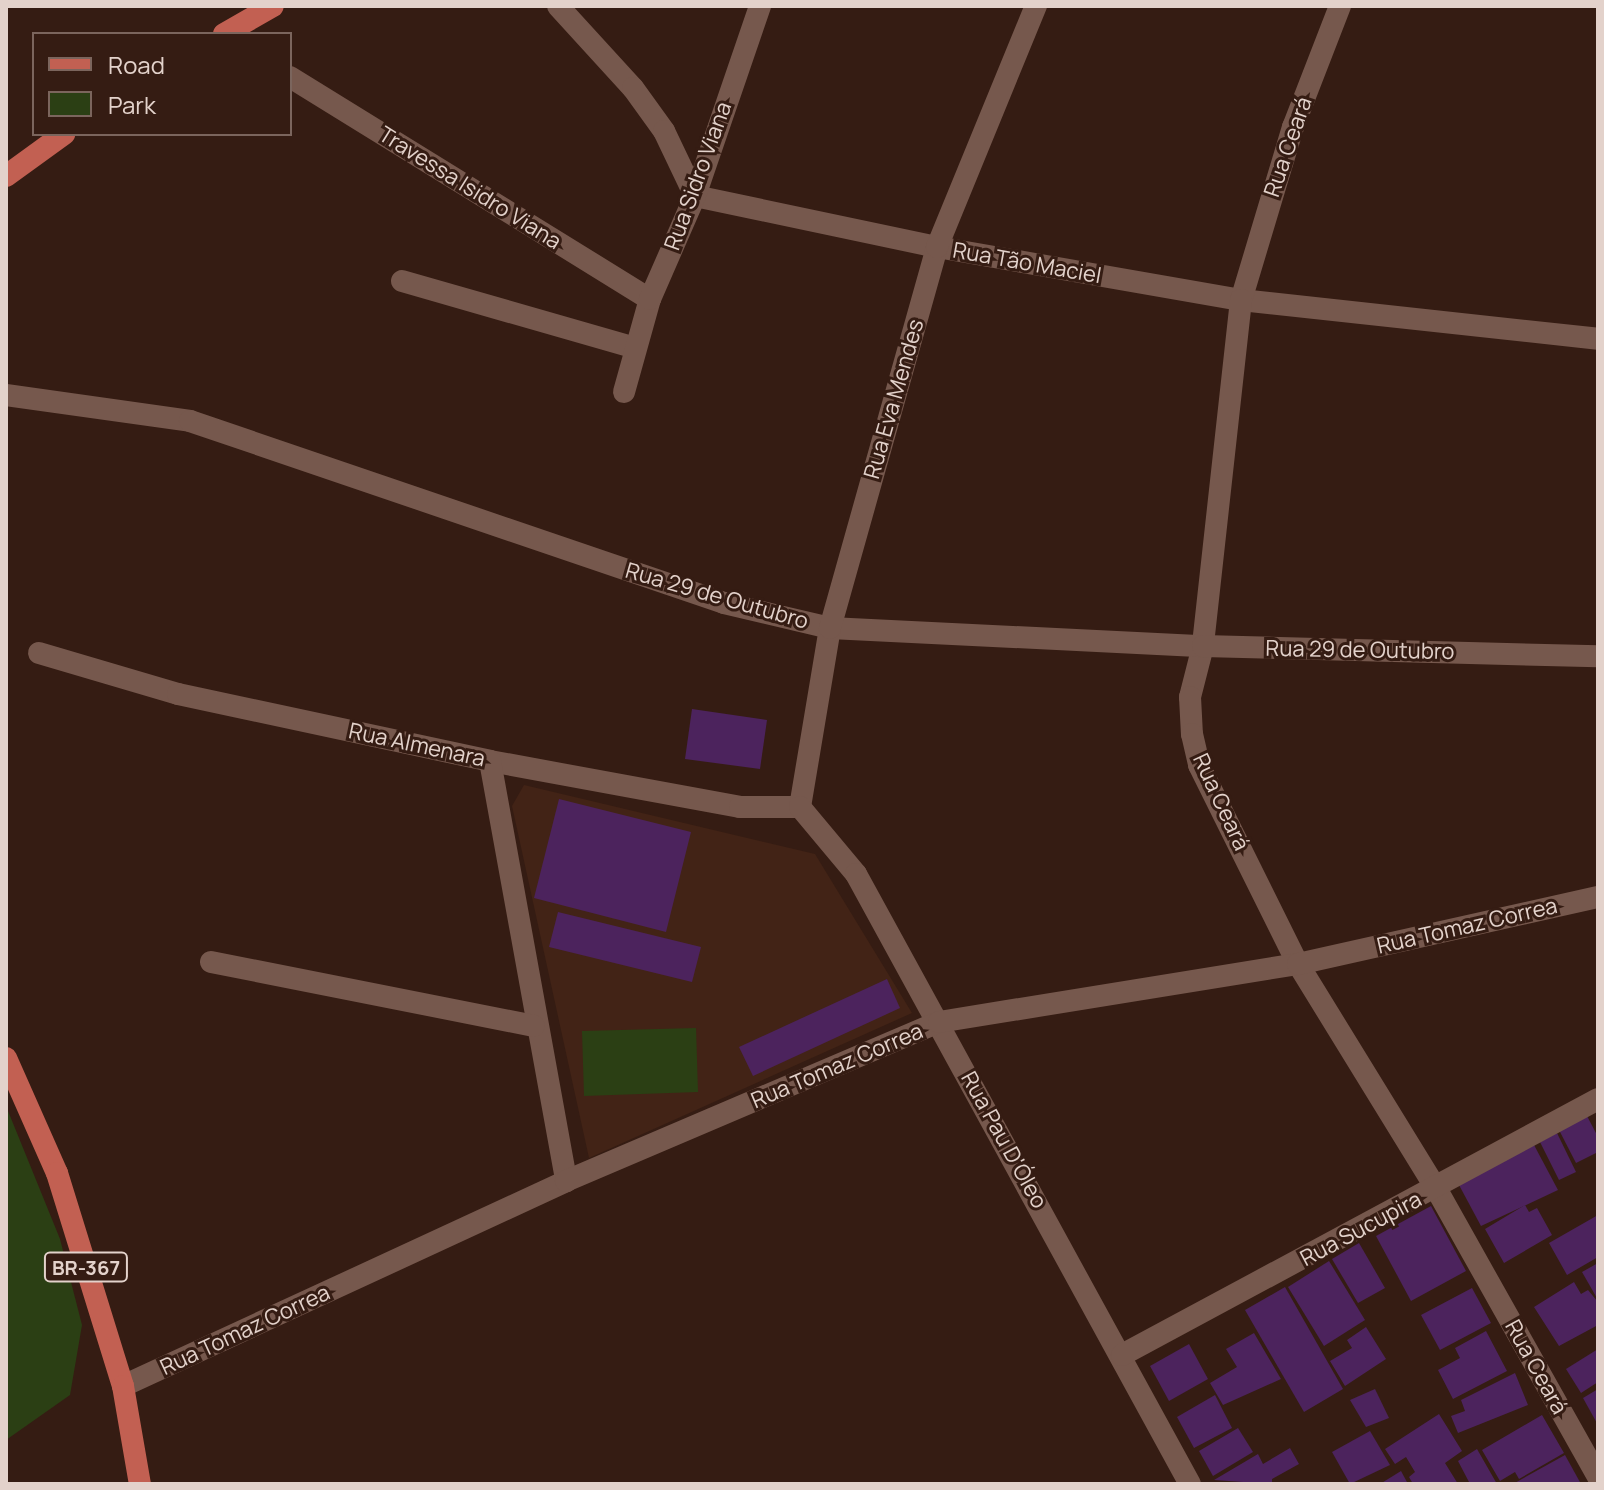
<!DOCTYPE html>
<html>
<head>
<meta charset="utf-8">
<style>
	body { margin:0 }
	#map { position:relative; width:1604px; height:1490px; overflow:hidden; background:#351c13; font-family:Manrope,sans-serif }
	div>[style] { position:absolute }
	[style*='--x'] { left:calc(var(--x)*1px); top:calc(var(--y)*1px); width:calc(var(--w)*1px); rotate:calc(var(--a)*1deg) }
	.built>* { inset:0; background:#422316 }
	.green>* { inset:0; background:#2b3f14 }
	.building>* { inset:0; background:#4c235d }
	.minor>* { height:22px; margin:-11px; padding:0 11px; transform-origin:11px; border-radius:11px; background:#76584d }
	.primary>* { height:22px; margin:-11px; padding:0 11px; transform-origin:11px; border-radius:11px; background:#c26052 }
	span { translate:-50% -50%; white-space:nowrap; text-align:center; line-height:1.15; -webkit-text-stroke:6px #351c13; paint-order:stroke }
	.shield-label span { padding:2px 6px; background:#351c13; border:2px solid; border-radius:6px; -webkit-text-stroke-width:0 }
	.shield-label { font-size:20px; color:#e3d2cb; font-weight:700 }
	.street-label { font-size:22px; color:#e3d2cb }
	.frame { position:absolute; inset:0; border:8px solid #e3d2cb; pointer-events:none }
	.legend { position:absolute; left:32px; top:32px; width:260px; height:104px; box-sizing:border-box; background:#351c13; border:2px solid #7b655d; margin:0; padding:10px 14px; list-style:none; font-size:24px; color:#e3d2cb }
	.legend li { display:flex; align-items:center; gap:16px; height:40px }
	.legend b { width:40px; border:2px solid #7b655d }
</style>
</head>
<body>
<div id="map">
	<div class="built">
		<i style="clip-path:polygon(524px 785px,815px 854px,912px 1013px,589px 1158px,512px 806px)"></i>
	</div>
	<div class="green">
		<i style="clip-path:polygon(696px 1028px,698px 1092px,584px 1096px,582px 1031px)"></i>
		<i style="clip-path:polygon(6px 1106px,60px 1239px,82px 1325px,70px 1395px,6px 1440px)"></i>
	</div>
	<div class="building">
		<i style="clip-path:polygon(692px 709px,767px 720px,760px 769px,685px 759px)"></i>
		<i style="clip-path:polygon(559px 799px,691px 832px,666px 932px,534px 898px)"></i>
		<i style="clip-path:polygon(558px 912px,701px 947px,692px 982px,549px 947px)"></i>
		<i style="clip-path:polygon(887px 979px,900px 1008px,753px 1076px,739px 1047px)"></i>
		<i style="clip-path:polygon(1586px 1114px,1598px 1137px,1598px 1152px,1576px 1163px,1558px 1128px)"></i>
		<i style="clip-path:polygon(1557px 1133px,1576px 1172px,1559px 1180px,1540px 1142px)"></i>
		<i style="clip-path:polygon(1534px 1145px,1558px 1190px,1481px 1226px,1459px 1185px)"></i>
		<i style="clip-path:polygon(1525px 1205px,1529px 1212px,1537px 1208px,1552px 1235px,1504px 1263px,1485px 1229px)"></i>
		<i style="clip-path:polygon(1431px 1206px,1466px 1271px,1411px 1301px,1376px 1236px)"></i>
		<i style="clip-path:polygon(1598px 1215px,1598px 1257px,1567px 1275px,1549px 1243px)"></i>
		<i style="clip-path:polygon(1359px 1243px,1385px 1288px,1358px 1303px,1332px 1259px)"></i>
		<i style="clip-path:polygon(1329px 1261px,1365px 1320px,1324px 1346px,1288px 1287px)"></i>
		<i style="clip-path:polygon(1598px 1263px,1598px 1300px,1582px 1272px)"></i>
		<i style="clip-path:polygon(1574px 1282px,1581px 1294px,1588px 1290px,1598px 1302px,1598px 1325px,1559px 1346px,1534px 1307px)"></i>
		<i style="clip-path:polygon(1285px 1287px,1343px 1389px,1304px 1412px,1245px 1310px)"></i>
		<i style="clip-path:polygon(1472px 1288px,1491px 1323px,1440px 1350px,1421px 1315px)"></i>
		<i style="clip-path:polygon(1366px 1327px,1386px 1359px,1345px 1386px,1330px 1361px,1352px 1348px,1347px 1340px)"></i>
		<i style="clip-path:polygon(1486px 1331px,1507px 1371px,1453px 1399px,1438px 1370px,1460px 1358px,1455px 1348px)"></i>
		<i style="clip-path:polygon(1254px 1333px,1281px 1379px,1223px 1405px,1210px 1383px,1237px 1367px,1226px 1349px)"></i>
		<i style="clip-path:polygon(1189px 1344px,1208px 1379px,1169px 1401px,1150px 1366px)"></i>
		<i style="clip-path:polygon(1598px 1349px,1598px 1382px,1581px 1393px,1566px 1369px)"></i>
		<i style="clip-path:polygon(1515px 1373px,1528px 1405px,1458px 1433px,1451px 1416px,1465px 1411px,1461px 1400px)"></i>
		<i style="clip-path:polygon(1375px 1389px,1389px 1418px,1366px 1427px,1350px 1400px)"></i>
		<i style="clip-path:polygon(1598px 1389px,1598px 1425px,1583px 1398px)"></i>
		<i style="clip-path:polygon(1215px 1395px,1232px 1428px,1194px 1448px,1177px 1417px)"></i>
		<i style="clip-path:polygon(1439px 1414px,1462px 1451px,1445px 1463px,1458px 1484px,1413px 1484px,1409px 1477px,1415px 1472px,1406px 1457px,1395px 1464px,1385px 1449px)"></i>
		<i style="clip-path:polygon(1542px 1415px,1564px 1453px,1519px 1479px,1515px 1472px,1500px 1481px,1482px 1450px)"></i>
		<i style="clip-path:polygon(1238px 1428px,1253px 1452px,1213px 1476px,1199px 1451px)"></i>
		<i style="clip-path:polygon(1370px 1431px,1390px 1465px,1350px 1484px,1332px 1452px)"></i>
		<i style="clip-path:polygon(1290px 1448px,1299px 1464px,1272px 1479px,1272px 1484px,1214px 1480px,1258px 1454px,1263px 1464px)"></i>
		<i style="clip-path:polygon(1477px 1449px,1497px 1484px,1465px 1484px,1469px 1482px,1458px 1461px)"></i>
		<i style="clip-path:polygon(1565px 1455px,1581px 1484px,1513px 1484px)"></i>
		<i style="clip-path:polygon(1401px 1471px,1408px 1484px,1380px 1484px)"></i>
	</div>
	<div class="minor">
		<i style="--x:558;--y:6;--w:111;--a:47.6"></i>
		<i style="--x:633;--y:88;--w:53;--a:54.2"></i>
		<i style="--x:664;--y:131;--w:72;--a:64.5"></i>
		<i style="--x:695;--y:196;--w:247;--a:11.9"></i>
		<i style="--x:937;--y:247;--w:309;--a:9.9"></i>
		<i style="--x:1241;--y:300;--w:359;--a:6.2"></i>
		<i style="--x:1340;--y:6;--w:130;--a:111.2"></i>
		<i style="--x:1293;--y:127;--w:181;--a:106.7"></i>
		<i style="--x:1241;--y:300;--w:348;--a:96.3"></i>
		<i style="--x:1203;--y:646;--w:53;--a:104.3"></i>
		<i style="--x:1190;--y:697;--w:37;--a:87"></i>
		<i style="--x:1192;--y:734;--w:32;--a:77"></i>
		<i style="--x:1199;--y:765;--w:222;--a:63.6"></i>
		<i style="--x:1298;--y:964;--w:265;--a:58.4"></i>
		<i style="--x:1437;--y:1190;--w:329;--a:60.7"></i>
		<i style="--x:290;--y:77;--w:423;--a:31.7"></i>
		<i style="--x:402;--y:281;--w:243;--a:16"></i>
		<i style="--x:624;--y:392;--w:97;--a:-74.4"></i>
		<i style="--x:650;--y:299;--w:112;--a:-66.4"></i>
		<i style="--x:695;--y:196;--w:201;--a:-71.1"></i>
		<i style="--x:6;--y:395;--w:186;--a:8"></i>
		<i style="--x:190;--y:421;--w:564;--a:18.82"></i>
		<i style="--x:724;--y:603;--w:109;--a:13.3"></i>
		<i style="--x:830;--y:628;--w:373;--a:2.8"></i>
		<i style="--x:1203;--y:646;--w:395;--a:1.5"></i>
		<i style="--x:39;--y:653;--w:145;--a:16.4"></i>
		<i style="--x:178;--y:694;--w:319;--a:12.1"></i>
		<i style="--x:490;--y:761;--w:254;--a:10.4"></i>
		<i style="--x:740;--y:807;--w:60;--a:0"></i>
		<i style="--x:490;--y:761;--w:427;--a:79.7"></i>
		<i style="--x:800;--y:807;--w:181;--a:-80.5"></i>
		<i style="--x:830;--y:628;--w:396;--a:-74.3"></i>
		<i style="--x:937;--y:247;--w:261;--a:-67.7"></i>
		<i style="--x:800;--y:807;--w:87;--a:50.1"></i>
		<i style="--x:856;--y:874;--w:695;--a:61.3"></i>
		<i style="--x:211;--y:962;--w:329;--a:11.2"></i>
		<i style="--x:1122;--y:1355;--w:540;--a:-28.27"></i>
		<i style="--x:123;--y:1386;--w:488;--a:-24.8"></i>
		<i style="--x:566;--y:1181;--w:405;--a:-23.1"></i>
		<i style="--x:939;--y:1022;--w:364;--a:-9.2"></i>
		<i style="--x:1298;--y:964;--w:307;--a:-12.6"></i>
	</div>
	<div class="primary">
		<i style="--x:224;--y:34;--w:56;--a:-29.7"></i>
		<i style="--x:6;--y:176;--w:72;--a:-35.9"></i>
		<i style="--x:6;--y:1058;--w:126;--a:66.1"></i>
		<i style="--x:57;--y:1173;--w:223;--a:72.8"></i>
		<i style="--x:123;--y:1386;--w:99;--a:80.2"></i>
	</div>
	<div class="shield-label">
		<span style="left:86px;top:1267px">BR-367</span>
	</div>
	<div class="street-label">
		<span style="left:1288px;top:147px;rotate:-71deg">Rua Ceará</span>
		<span style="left:698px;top:176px;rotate:-70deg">Rua Sidro Viana</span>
		<span style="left:470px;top:188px;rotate:32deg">Travessa Isidro Viana</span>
		<span style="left:1027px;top:263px;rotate:10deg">Rua Tão Maciel</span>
		<span style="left:894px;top:399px;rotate:-74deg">Rua Eva Mendes</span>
		<span style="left:717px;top:596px;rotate:16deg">Rua 29 de Outubro</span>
		<span style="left:1360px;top:650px;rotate:1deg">Rua 29 de Outubro</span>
		<span style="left:417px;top:745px;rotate:12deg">Rua Almenara</span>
		<span style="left:1221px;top:802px;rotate:65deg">Rua Ceará</span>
		<span style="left:1467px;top:926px;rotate:-13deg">Rua Tomaz Correa</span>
		<span style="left:837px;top:1066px;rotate:-23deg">Rua Tomaz Correa</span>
		<span style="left:1004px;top:1140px;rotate:61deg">Rua Pau D'Óleo</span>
		<span style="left:1361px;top:1229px;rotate:-28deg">Rua Sucupira</span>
		<span style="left:245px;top:1330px;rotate:-25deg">Rua Tomaz Correa</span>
		<span style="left:1536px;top:1367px;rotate:61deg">Rua Ceará</span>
	</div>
	<div class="frame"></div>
	<ul class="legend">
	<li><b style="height:10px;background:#c26052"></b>Road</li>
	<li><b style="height:22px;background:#2b3f14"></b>Park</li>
	</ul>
</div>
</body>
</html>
